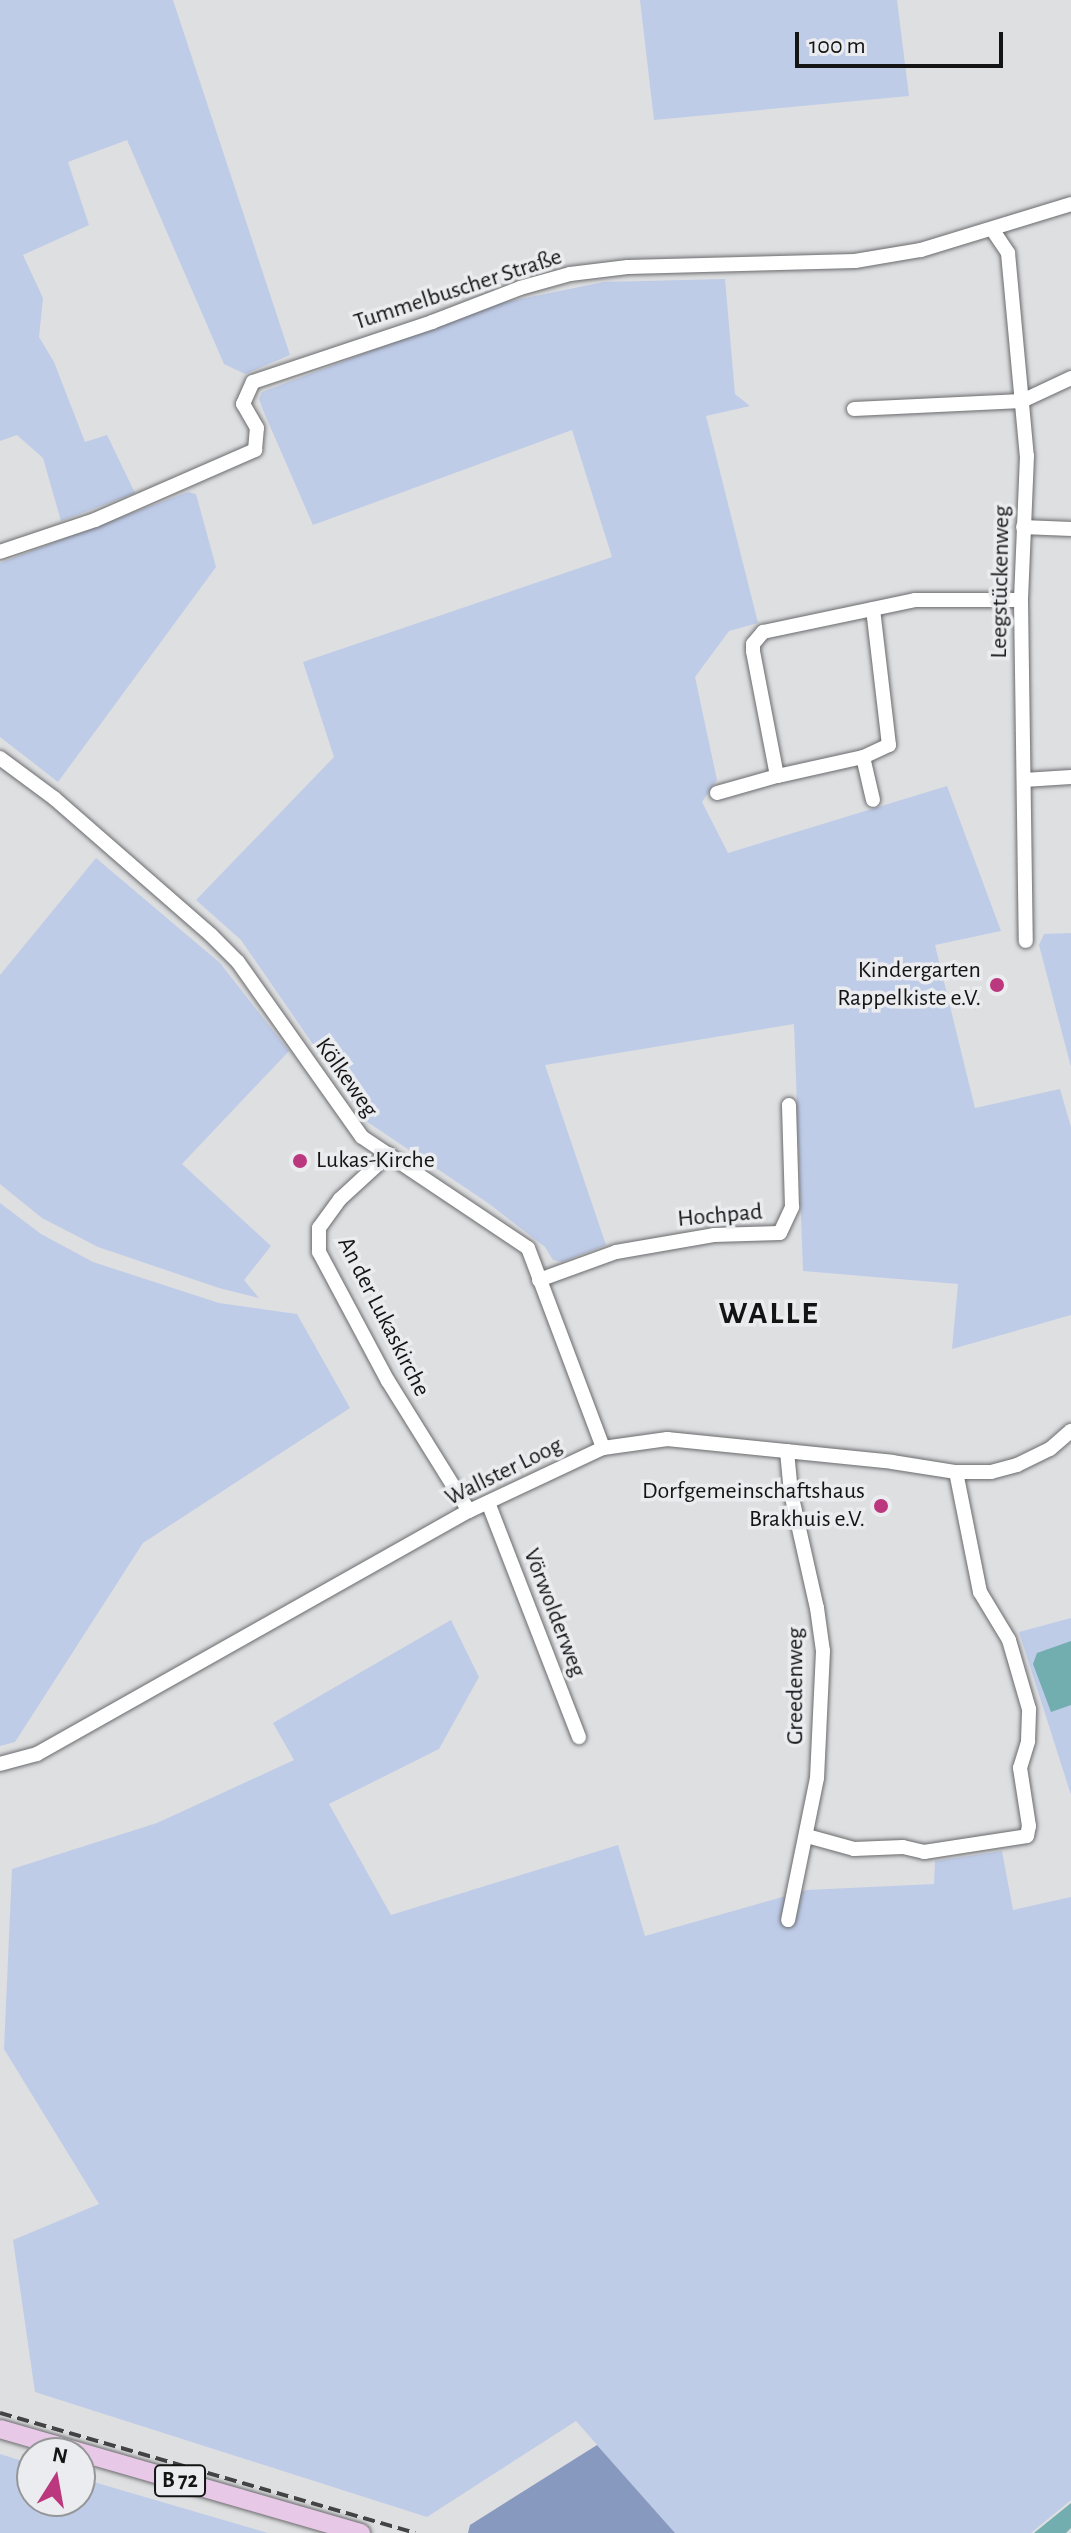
<!DOCTYPE html>
<html>
<head>
<meta charset="utf-8">
<style>
	body { margin:0 }
	#map { position:relative; width:1071px; height:2533px; overflow:hidden; background:#dedfe1; font-family:"Alegreya Sans",sans-serif }
	div>[style] { position:absolute }
	[style*='--x'] { left:calc(var(--x)*1px); top:calc(var(--y)*1px); width:calc(var(--w)*1px); rotate:calc(var(--a)*1deg) }
	.green>* { inset:0; background:#bfcce8 }
	.forest>* { inset:0; background:#8899c0 }
	.water>* { inset:0; background:#72adaf }
	.roads { filter:drop-shadow(0 0 2px #6a6b6d) drop-shadow(0 0 2px #6a6b6d) }
	.minor>* { height:14px; margin:-7px; padding:0 7px; transform-origin:7px; border-radius:7px; background:#fff }
	.major>* { height:18px; margin:-9px; padding:0 9px; transform-origin:9px; border-radius:9px; background:#e8c8e7 }
	.rail>* { height:4px; margin-top:-2px; transform-origin:0; background:repeating-linear-gradient(90deg,#434344 0 12px,transparent 0 18px) }
	.dots>* { width:22px; height:22px; translate:-50% -50%; box-sizing:border-box; border:4px solid #ebecef; border-radius:50% }
	span { translate:-50% -50%; white-space:nowrap; text-align:center; line-height:1.15; -webkit-text-stroke:7px #ebecef; paint-order:stroke }
	.shield-label span { padding:2px 6px; background:#ebecef; border:2px solid; border-radius:6px; -webkit-text-stroke-width:0 }
	.shield-label { font-size:22px; color:#141415; font-weight:700 }
	.street-label { font-size:24px; color:#141415 }
	.poi-label { font-size:24px; color:#141415 }
	.right { translate:-100% -50%; text-align:right }
	.left { translate:0 -50%; text-align:left }
	.district-label { font-size:32px; color:#141415; font-weight:700; letter-spacing:2px }
	.north { position:absolute; left:16px; top:2437px; width:80px; height:80px; box-sizing:border-box; background:#ebecef; border:2px solid #959698; border-radius:50%; rotate:11deg; font-size:22px; font-weight:700; line-height:32px; text-align:center; color:#141415 }
	.north::after { content:''; display:block; margin:auto; width:28px; height:36px; background:#bb377e; clip-path:polygon(50% 0,100% 100%,50% 72%,0 100%) }
	.scale { position:absolute; left:795px; top:32px; width:208px; height:36px; box-sizing:border-box; border:4px solid #141415; border-top:0; padding-left:10px; font-size:24px; line-height:28px; white-space:nowrap; color:#141415; -webkit-text-stroke:6px #ebecef; paint-order:stroke }
</style>
</head>
<body>
<div id="map">
	<div class="green">
		<i style="clip-path:polygon(0 0,173px 0,290px 355px,245px 374px,224px 364px,127px 140px,68px 162px,89px 225px,23px 255px,43px 298px,39px 337px,54px 362px,85px 442px,107px 435px,135px 493px,61px 521px,43px 458px,17px 435px,0 441px)"></i>
		<i style="clip-path:polygon(640px 0,897px 0,909px 96px,654px 120px)"></i>
		<i style="clip-path:polygon(725px 279px,735px 394px,750px 406px,706px 416px,758px 623px,729px 631px,695px 677px,717px 780px,702px 802px,728px 853px,947px 786px,1001px 931px,935px 945px,975px 1108px,1060px 1089px,1071px 1127px,1071px 1315px,952px 1349px,958px 1284px,803px 1271px,794px 1024px,545px 1065px,606px 1245px,562px 1262px,553px 1260px,545px 1247px,488px 1203px,366px 1121px,241px 940px,196px 900px,334px 757px,303px 662px,612px 557px,572px 430px,313px 525px,263px 410px,259px 399px,262px 392px,495px 304px,604px 282px)"></i>
		<i style="clip-path:polygon(188px 492px,196px 494px,216px 567px,58px 782px,0 737px,0 563px)"></i>
		<i style="clip-path:polygon(96px 858px,220px 963px,289px 1051px,182px 1164px,271px 1246px,244px 1280px,259px 1298px,219px 1288px,98px 1247px,42px 1218px,0 1184px,0 975px)"></i>
		<i style="clip-path:polygon(1071px 933px,1071px 1067px,1039px 945px,1044px 934px)"></i>
		<i style="clip-path:polygon(0 1203px,41px 1234px,93px 1262px,219px 1303px,297px 1314px,350px 1408px,143px 1543px,15px 1742px,0 1746px)"></i>
		<i style="clip-path:polygon(1071px 1618px,1071px 1795px,1019px 1632px)"></i>
		<i style="clip-path:polygon(451px 1620px,479px 1677px,439px 1749px,329px 1804px,391px 1915px,618px 1845px,645px 1936px,807px 1890px,934px 1884px,935px 1861px,1002px 1851px,1013px 1910px,1071px 1897px,1071px 2500px,1031px 2533px,675px 2533px,576px 2421px,427px 2517px,35px 2392px,13px 2240px,99px 2204px,4px 2049px,12px 1869px,157px 1823px,294px 1760px,273px 1723px)"></i>
		<i style="clip-path:polygon(0 2454px,32px 2464px,32px 2501px,80px 2501px,80px 2478px,268px 2533px,0 2533px)"></i>
	</div>
	<div class="forest">
		<i style="clip-path:polygon(597px 2445px,675px 2533px,468px 2533px,470px 2525px)"></i>
	</div>
	<div class="water">
		<i style="clip-path:polygon(1071px 1641px,1071px 1705px,1051px 1712px,1033px 1664px,1037px 1653px)"></i>
		<i style="clip-path:polygon(1071px 2503px,1071px 2528px,1066px 2533px,1034px 2533px)"></i>
	</div>
	<div class="roads">
		<div class="minor">
			<i style="--x:992;--y:229;--w:29;--a:56"></i>
			<i style="--x:1008;--y:253;--w:204;--a:84.7"></i>
			<i style="--x:1027;--y:456;--w:144;--a:92.4"></i>
			<i style="--x:1021;--y:600;--w:341;--a:89.2"></i>
			<i style="--x:854;--y:409;--w:168;--a:-2.7"></i>
			<i style="--x:1022;--y:401;--w:54;--a:-25.1"></i>
			<i style="--x:1023;--y:527;--w:48;--a:2.4"></i>
			<i style="--x:0;--y:552;--w:100;--a:-18.6"></i>
			<i style="--x:95;--y:520;--w:175;--a:-23.6"></i>
			<i style="--x:255;--y:450;--w:22;--a:-85"></i>
			<i style="--x:257;--y:428;--w:28;--a:-120"></i>
			<i style="--x:243;--y:404;--w:24;--a:-66"></i>
			<i style="--x:253;--y:382;--w:189;--a:-18.5"></i>
			<i style="--x:432;--y:322;--w:94;--a:-21.1"></i>
			<i style="--x:520;--y:288;--w:52;--a:-15.6"></i>
			<i style="--x:570;--y:274;--w:58;--a:-6.9"></i>
			<i style="--x:628;--y:267;--w:227;--a:-1.5"></i>
			<i style="--x:855;--y:261;--w:67;--a:-9.5"></i>
			<i style="--x:921;--y:250;--w:157;--a:-17"></i>
			<i style="--x:873;--y:609;--w:137;--a:83.3"></i>
			<i style="--x:889;--y:745;--w:29;--a:155"></i>
			<i style="--x:863;--y:757;--w:88;--a:167.5"></i>
			<i style="--x:777;--y:776;--w:127;--a:-100.9"></i>
			<i style="--x:753;--y:651;--w:7;--a:-90"></i>
			<i style="--x:753;--y:644;--w:16;--a:-50"></i>
			<i style="--x:763;--y:632;--w:155;--a:-11.9"></i>
			<i style="--x:915;--y:600;--w:106;--a:0"></i>
			<i style="--x:863;--y:757;--w:44;--a:76.9"></i>
			<i style="--x:0;--y:758;--w:67;--a:36.5"></i>
			<i style="--x:54;--y:798;--w:208;--a:41.1"></i>
			<i style="--x:211;--y:935;--w:38;--a:45"></i>
			<i style="--x:238;--y:962;--w:214;--a:54.7"></i>
			<i style="--x:362;--y:1137;--w:200;--a:33.8"></i>
			<i style="--x:528;--y:1248;--w:214;--a:69.4"></i>
			<i style="--x:1024;--y:780;--w:47;--a:-3.7"></i>
			<i style="--x:717;--y:793;--w:62;--a:-15.8"></i>
			<i style="--x:389;--y:1154;--w:67;--a:137.4"></i>
			<i style="--x:340;--y:1199;--w:36;--a:126"></i>
			<i style="--x:319;--y:1228;--w:24;--a:90"></i>
			<i style="--x:319;--y:1252;--w:146;--a:61.9"></i>
			<i style="--x:388;--y:1381;--w:153;--a:58.1"></i>
			<i style="--x:539;--y:1280;--w:82;--a:-20"></i>
			<i style="--x:616;--y:1252;--w:99;--a:-9.8"></i>
			<i style="--x:714;--y:1235;--w:66;--a:-1.7"></i>
			<i style="--x:780;--y:1233;--w:29;--a:-65"></i>
			<i style="--x:792;--y:1207;--w:102;--a:-91.7"></i>
			<i style="--x:787;--y:1451;--w:42;--a:84.6"></i>
			<i style="--x:791;--y:1493;--w:118;--a:77.3"></i>
			<i style="--x:817;--y:1608;--w:43;--a:82.1"></i>
			<i style="--x:823;--y:1651;--w:127;--a:92.7"></i>
			<i style="--x:817;--y:1778;--w:145;--a:101.5"></i>
			<i style="--x:489;--y:1505;--w:249;--a:68.8"></i>
			<i style="--x:0;--y:1764;--w:38;--a:-15"></i>
			<i style="--x:37;--y:1754;--w:496;--a:-29.4"></i>
			<i style="--x:469;--y:1511;--w:148;--a:-25.2"></i>
			<i style="--x:603;--y:1448;--w:65;--a:-8"></i>
			<i style="--x:667;--y:1439;--w:226;--a:5.8"></i>
			<i style="--x:892;--y:1462;--w:65;--a:8.9"></i>
			<i style="--x:956;--y:1472;--w:35;--a:0"></i>
			<i style="--x:991;--y:1472;--w:27;--a:-15"></i>
			<i style="--x:1017;--y:1465;--w:37;--a:-26"></i>
			<i style="--x:1050;--y:1449;--w:28;--a:-41"></i>
			<i style="--x:807;--y:1836;--w:49;--a:15.5"></i>
			<i style="--x:854;--y:1849;--w:49;--a:-2.3"></i>
			<i style="--x:903;--y:1847;--w:22;--a:13"></i>
			<i style="--x:924;--y:1852;--w:104;--a:-8.8"></i>
			<i style="--x:1027;--y:1836;--w:10;--a:-79"></i>
			<i style="--x:1029;--y:1826;--w:59;--a:-98.8"></i>
			<i style="--x:1020;--y:1768;--w:28;--a:-73"></i>
			<i style="--x:1028;--y:1741;--w:32;--a:-88"></i>
			<i style="--x:1029;--y:1709;--w:72;--a:-106.2"></i>
			<i style="--x:1009;--y:1640;--w:56;--a:-121.1"></i>
			<i style="--x:980;--y:1592;--w:122;--a:-101.3"></i>
		</div>
		<div class="major">
			<i style="--x:0;--y:2429;--w:376;--a:16.1"></i>
		</div>
	</div>
	<div class="rail">
		<i style="--x:0;--y:2413;--w:432;--a:16.1"></i>
	</div>
	<div class="dots">
		<i style="left:997px;top:985px;background:#bb377e"></i>
		<i style="left:300px;top:1161px;background:#bb377e"></i>
		<i style="left:881px;top:1506px;background:#bb377e"></i>
	</div>
	<div class="shield-label">
		<span style="left:180px;top:2481px">B 72</span>
	</div>
	<div class="street-label">
		<span style="left:458px;top:290px;rotate:-18deg">Tummelbuscher Straße</span>
		<span style="left:1001px;top:582px;rotate:-89deg">Leegstückenweg</span>
		<span style="left:346px;top:1078px;rotate:55deg">Kölkeweg</span>
		<span style="left:720px;top:1216px;rotate:-5deg">Hochpad</span>
		<span style="left:383px;top:1317px;rotate:63deg">An der Lukaskirche</span>
		<span style="left:504px;top:1472px;rotate:-26deg">Wallster Loog</span>
		<span style="left:554px;top:1613px;rotate:69deg">Vörwolderweg</span>
		<span style="left:796px;top:1686px;rotate:-90deg">Greedenweg</span>
	</div>
	<div class="poi-label">
		<span class="right" style="left:981px;top:985px">Kindergarten<br>Rappelkiste e.V.</span>
		<span class="left" style="left:316px;top:1161px">Lukas-Kirche</span>
		<span class="right" style="left:865px;top:1506px">Dorfgemeinschaftshaus<br>Brakhuis e.V.</span>
	</div>
	<div class="district-label">
		<span style="left:769px;top:1313px">WALLE</span>
	</div>
	<div class="north">N</div>
	<div class="scale">100 m</div>
</div>
</body>
</html>
